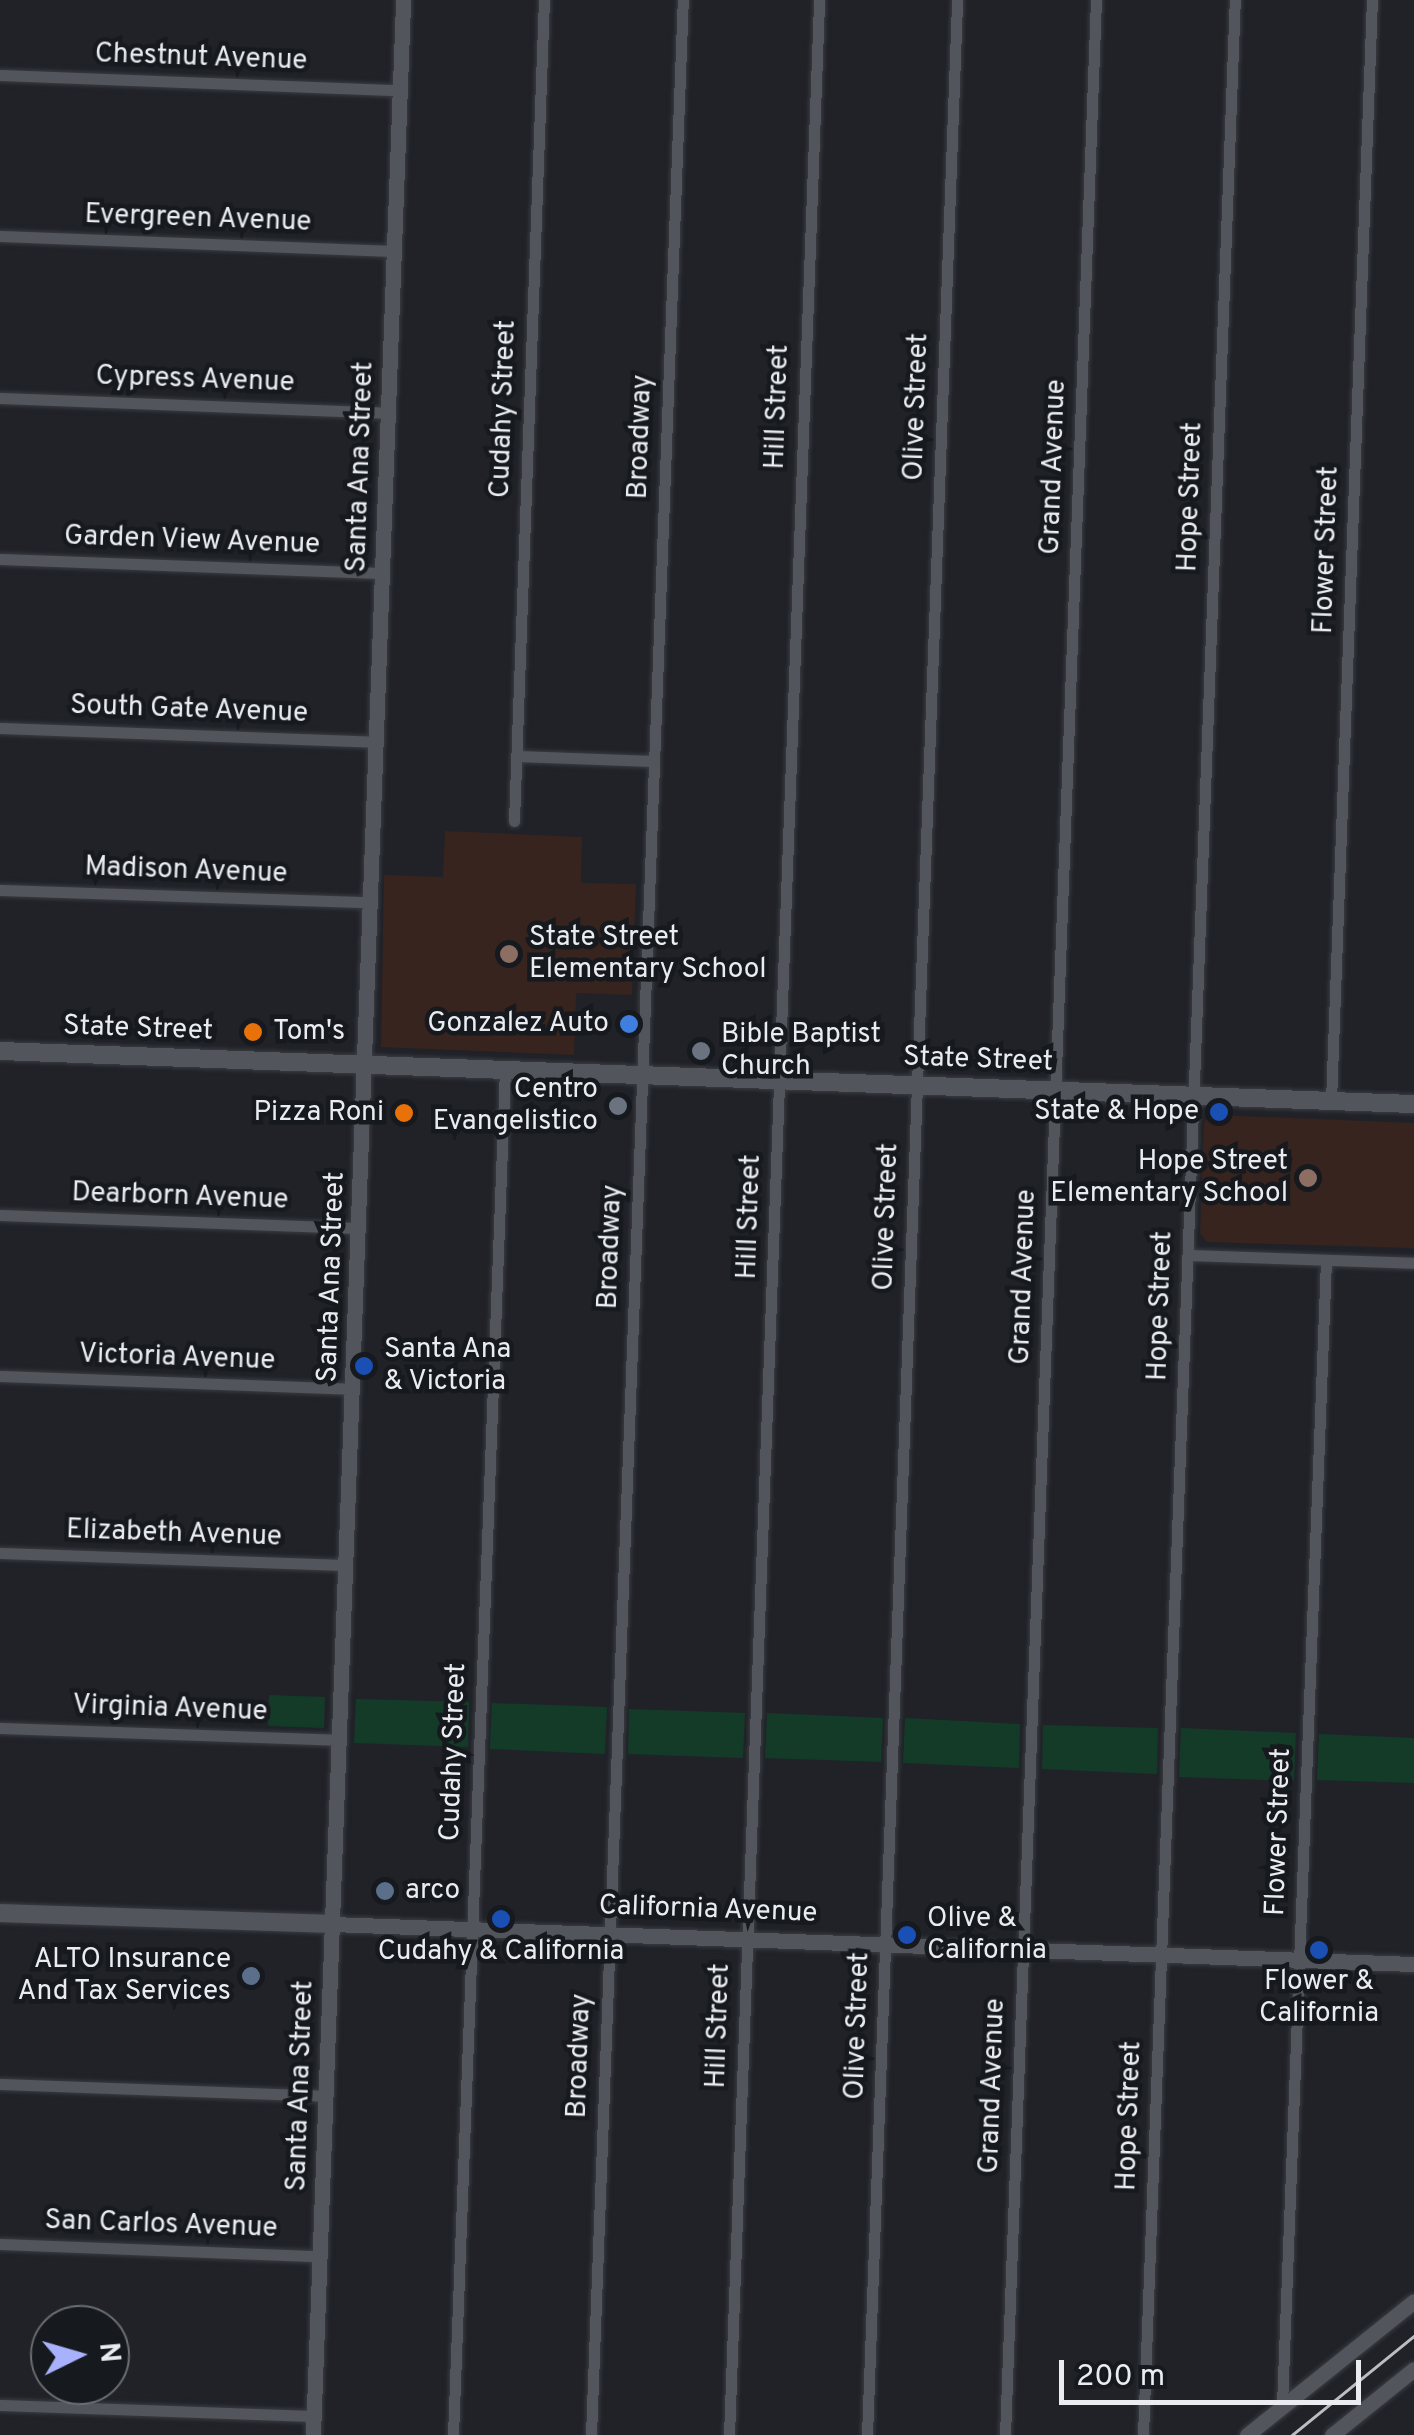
<!DOCTYPE html>
<html>
<head>
<meta charset="utf-8">
<style>
	body { margin:0 }
	#map { position:relative; width:1414px; height:2435px; overflow:hidden; background:#202228; font-family:Overpass,sans-serif }
	div>[style] { position:absolute }
	[style*='--x'] { left:calc(var(--x)*1px); top:calc(var(--y)*1px); width:calc(var(--w)*1px); rotate:calc(var(--a)*1deg) }
	.education>* { inset:0; background:#37241f }
	.green>* { inset:0; background:#143b28 }
	.roads { filter:drop-shadow(0 0 2px #3a3c42) drop-shadow(0 0 2px #3a3c42) }
	.minor>* { height:11px; margin:-5.5px; padding:0 5.5px; transform-origin:5.5px; border-radius:5.5px; background:#52555b }
	.tertiary>* { height:15px; margin:-7.5px; padding:0 7.5px; transform-origin:7.5px; border-radius:7.5px; background:#52555b }
	.secondary>* { height:18px; margin:-9px; padding:0 9px; transform-origin:9px; border-radius:9px; background:#52555b }
	.rail>* { height:2.5px; margin:-1.25px; padding:0 1.25px; transform-origin:1.25px; border-radius:1.25px; background:#bbbdc1 }
	.dots>* { width:28px; height:28px; translate:-50% -50%; box-sizing:border-box; border:5px solid #16191e; border-radius:50% }
	span { translate:-50% -50%; white-space:nowrap; text-align:center; line-height:1.15; -webkit-text-stroke:9px #16191e; paint-order:stroke }
	.street-label { font-size:28px; color:#eaecf0 }
	.poi-label { font-size:28px; color:#eaecf0 }
	.left { translate:0 -50%; text-align:left }
	.right { translate:-100% -50%; text-align:right }
	.north { position:absolute; left:30px; top:2305px; width:100px; height:100px; box-sizing:border-box; background:#16191e; border:2px solid #6b6d72; border-radius:50%; rotate:85deg; font-size:28px; font-weight:700; line-height:40px; text-align:center; color:#eaecf0 }
	.north::after { content:''; display:block; margin:auto; width:35px; height:45px; background:#a7b1fc; clip-path:polygon(50% 0,100% 100%,50% 72%,0 100%) }
	.scale { position:absolute; left:1059px; top:2360px; width:302px; height:45px; box-sizing:border-box; border:5px solid #eaecf0; border-top:0; padding-left:12px; font-size:30px; line-height:35px; white-space:nowrap; color:#eaecf0; -webkit-text-stroke:8px #16191e; paint-order:stroke }
</style>
</head>
<body>
<div id="map">
	<div class="education">
		<i style="clip-path:polygon(445px 831px,582px 837px,581px 883px,636px 884px,632px 995px,576px 993px,574px 1055px,381px 1047px,384px 875px,443px 877px)"></i>
		<i style="clip-path:polygon(1212px 1115px,1414px 1123px,1414px 1248px,1207px 1242px,1200px 1233px,1204px 1122px)"></i>
	</div>
	<div class="green">
		<i style="clip-path:polygon(269px 1695px,325px 1697px,324px 1728px,268px 1726px)"></i>
		<i style="clip-path:polygon(356px 1699px,469px 1702px,468px 1747px,354px 1743px)"></i>
		<i style="clip-path:polygon(492px 1703px,607px 1707px,605px 1754px,490px 1749px)"></i>
		<i style="clip-path:polygon(629px 1709px,745px 1713px,743px 1758px,628px 1754px)"></i>
		<i style="clip-path:polygon(767px 1713px,883px 1718px,881px 1762px,765px 1758px)"></i>
		<i style="clip-path:polygon(905px 1718px,1020px 1724px,1019px 1768px,903px 1763px)"></i>
		<i style="clip-path:polygon(1043px 1725px,1158px 1728px,1157px 1774px,1042px 1769px)"></i>
		<i style="clip-path:polygon(1181px 1728px,1296px 1733px,1294px 1781px,1179px 1777px)"></i>
		<i style="clip-path:polygon(1319px 1734px,1414px 1738px,1414px 1783px,1317px 1780px)"></i>
	</div>
	<div class="roads">
		<div class="minor">
			<i style="--x:0;--y:75;--w:399;--a:2.2"></i>
			<i style="--x:0;--y:236;--w:394;--a:2.2"></i>
			<i style="--x:0;--y:398;--w:388;--a:2.2"></i>
			<i style="--x:0;--y:559;--w:381;--a:2.1"></i>
			<i style="--x:0;--y:728;--w:376;--a:2.1"></i>
			<i style="--x:516;--y:756;--w:138;--a:2.1"></i>
			<i style="--x:514;--y:821;--w:822;--a:-87.91"></i>
			<i style="--x:0;--y:890;--w:370;--a:1.9"></i>
			<i style="--x:1331;--y:1101;--w:1102;--a:-87.87"></i>
			<i style="--x:0;--y:1215;--w:358;--a:2.1"></i>
			<i style="--x:1188;--y:1255;--w:226;--a:2"></i>
			<i style="--x:0;--y:1376;--w:352;--a:2.1"></i>
			<i style="--x:0;--y:1553;--w:346;--a:2"></i>
			<i style="--x:0;--y:1728;--w:339;--a:2"></i>
			<i style="--x:0;--y:2084;--w:325;--a:2.1"></i>
			<i style="--x:0;--y:2244;--w:319;--a:2.2"></i>
			<i style="--x:0;--y:2405;--w:314;--a:2"></i>
			<i style="--x:1282;--y:2405;--w:1146;--a:-87.8"></i>
			<i style="--x:453;--y:2435;--w:1366;--a:-87.82"></i>
			<i style="--x:591;--y:2435;--w:2437;--a:-87.84"></i>
			<i style="--x:729;--y:2435;--w:2437;--a:-87.88"></i>
			<i style="--x:867;--y:2435;--w:2437;--a:-87.88"></i>
			<i style="--x:1005;--y:2435;--w:2437;--a:-87.86"></i>
			<i style="--x:1143;--y:2435;--w:2437;--a:-87.84"></i>
		</div>
		<div class="tertiary">
			<i style="--x:332;--y:1924;--w:1083;--a:2.12"></i>
			<i style="--x:313;--y:2435;--w:2437;--a:-87.88"></i>
			<i style="--x:1247;--y:2435;--w:214;--a:-38.7"></i>
			<i style="--x:1332;--y:2435;--w:105;--a:-38.8"></i>
		</div>
		<div class="secondary">
			<i style="--x:0;--y:1051;--w:1415;--a:2.15"></i>
			<i style="--x:0;--y:1913;--w:332;--a:1.9"></i>
		</div>
	</div>
	<div class="rail">
		<i style="--x:1292;--y:2435;--w:157;--a:-39.1"></i>
	</div>
	<div class="dots">
		<i style="left:509px;top:954px;background:#8d6e63"></i>
		<i style="left:629px;top:1024px;background:#3f7fe0"></i>
		<i style="left:253px;top:1032px;background:#e8710a"></i>
		<i style="left:701px;top:1051px;background:#6b7280"></i>
		<i style="left:618px;top:1106px;background:#6b7280"></i>
		<i style="left:1219px;top:1112px;background:#1a4fb4"></i>
		<i style="left:404px;top:1113px;background:#e8710a"></i>
		<i style="left:1308px;top:1178px;background:#8d6e63"></i>
		<i style="left:364px;top:1366px;background:#1a4fb4"></i>
		<i style="left:385px;top:1891px;background:#5c6f8a"></i>
		<i style="left:501px;top:1919px;background:#1a4fb4"></i>
		<i style="left:907px;top:1935px;background:#1a4fb4"></i>
		<i style="left:1319px;top:1950px;background:#1a4fb4"></i>
		<i style="left:251px;top:1976px;background:#5c6f8a"></i>
	</div>
	<div class="street-label">
		<span style="left:201px;top:58px;rotate:2deg">Chestnut Avenue</span>
		<span style="left:198px;top:219px;rotate:2deg">Evergreen Avenue</span>
		<span style="left:195px;top:380px;rotate:2deg">Cypress Avenue</span>
		<span style="left:778px;top:407px;rotate:-88deg">Hill Street</span>
		<span style="left:917px;top:407px;rotate:-88deg">Olive Street</span>
		<span style="left:504px;top:409px;rotate:-88deg">Cudahy Street</span>
		<span style="left:641px;top:437px;rotate:-88deg">Broadway</span>
		<span style="left:361px;top:467px;rotate:-88deg">Santa Ana Street</span>
		<span style="left:1054px;top:467px;rotate:-88deg">Grand Avenue</span>
		<span style="left:1191px;top:497px;rotate:-88deg">Hope Street</span>
		<span style="left:192px;top:541px;rotate:2deg">Garden View Avenue</span>
		<span style="left:1327px;top:550px;rotate:-88deg">Flower Street</span>
		<span style="left:189px;top:710px;rotate:2deg">South Gate Avenue</span>
		<span style="left:186px;top:871px;rotate:2deg">Madison Avenue</span>
		<span style="left:138px;top:1029px;rotate:2deg">State Street</span>
		<span style="left:978px;top:1060px;rotate:2deg">State Street</span>
		<span style="left:180px;top:1197px;rotate:2deg">Dearborn Avenue</span>
		<span style="left:750px;top:1217px;rotate:-88deg">Hill Street</span>
		<span style="left:887px;top:1217px;rotate:-88deg">Olive Street</span>
		<span style="left:611px;top:1247px;rotate:-88deg">Broadway</span>
		<span style="left:332px;top:1277px;rotate:-88deg">Santa Ana Street</span>
		<span style="left:1024px;top:1277px;rotate:-88deg">Grand Avenue</span>
		<span style="left:1161px;top:1306px;rotate:-88deg">Hope Street</span>
		<span style="left:177px;top:1358px;rotate:2deg">Victoria Avenue</span>
		<span style="left:174px;top:1534px;rotate:2deg">Elizabeth Avenue</span>
		<span style="left:170px;top:1709px;rotate:2deg">Virginia Avenue</span>
		<span style="left:454px;top:1752px;rotate:-88deg">Cudahy Street</span>
		<span style="left:1279px;top:1832px;rotate:-88deg">Flower Street</span>
		<span style="left:708px;top:1910px;rotate:2deg">California Avenue</span>
		<span style="left:719px;top:2026px;rotate:-88deg">Hill Street</span>
		<span style="left:858px;top:2026px;rotate:-88deg">Olive Street</span>
		<span style="left:580px;top:2056px;rotate:-88deg">Broadway</span>
		<span style="left:301px;top:2086px;rotate:-88deg">Santa Ana Street</span>
		<span style="left:993px;top:2086px;rotate:-88deg">Grand Avenue</span>
		<span style="left:1130px;top:2116px;rotate:-88deg">Hope Street</span>
		<span style="left:161px;top:2225px;rotate:2deg">San Carlos Avenue</span>
	</div>
	<div class="poi-label">
		<span class="left" style="left:529px;top:954px">State Street<br>Elementary School</span>
		<span class="right" style="left:609px;top:1024px">Gonzalez Auto</span>
		<span class="left" style="left:273px;top:1032px">Tom's</span>
		<span class="left" style="left:721px;top:1051px">Bible Baptist<br>Church</span>
		<span class="right" style="left:598px;top:1106px">Centro<br>Evangelistico</span>
		<span class="right" style="left:1199px;top:1112px">State &amp; Hope</span>
		<span class="right" style="left:384px;top:1113px">Pizza Roni</span>
		<span class="right" style="left:1288px;top:1178px">Hope Street<br>Elementary School</span>
		<span class="left" style="left:384px;top:1366px">Santa Ana<br>&amp; Victoria</span>
		<span class="left" style="left:405px;top:1891px">arco</span>
		<span class="left" style="left:927px;top:1935px">Olive &amp;<br>California</span>
		<span style="left:501px;top:1952px">Cudahy &amp; California</span>
		<span class="right" style="left:231px;top:1976px">ALTO Insurance<br>And Tax Services</span>
		<span style="left:1319px;top:1998px">Flower &amp;<br>California</span>
	</div>
	<div class="north">N</div>
	<div class="scale">200 m</div>
</div>
</body>
</html>
